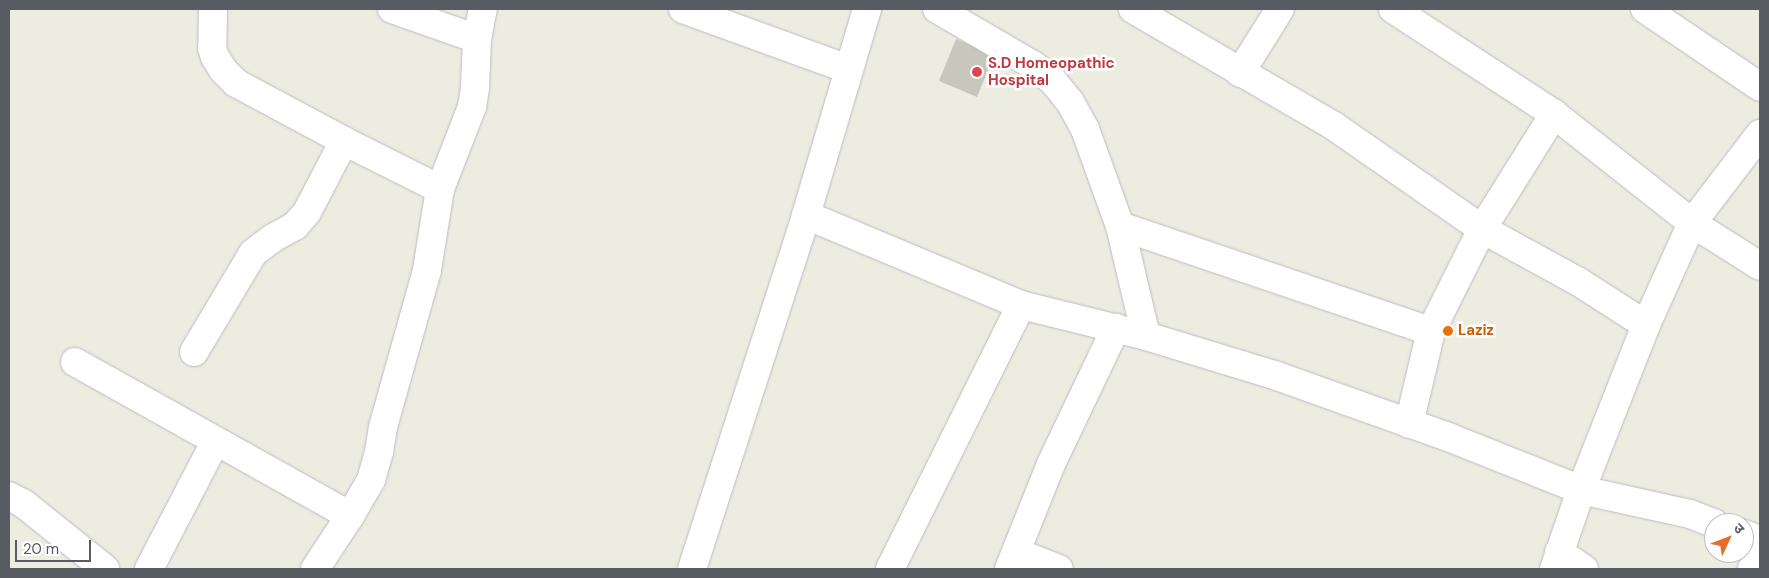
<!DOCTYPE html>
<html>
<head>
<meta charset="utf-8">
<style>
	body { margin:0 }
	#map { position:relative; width:1769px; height:578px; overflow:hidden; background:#ecece0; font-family:"DM Sans","Noto Sans Devanagari",sans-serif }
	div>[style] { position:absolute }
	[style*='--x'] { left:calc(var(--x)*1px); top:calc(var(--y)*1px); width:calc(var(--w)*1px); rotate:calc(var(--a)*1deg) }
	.building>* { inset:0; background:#c7c7bd }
	.roads { filter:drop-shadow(0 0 1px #bbbcc2) drop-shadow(0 0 1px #bbbcc2) }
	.minor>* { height:28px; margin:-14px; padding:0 14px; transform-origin:14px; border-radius:14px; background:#fff }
	.dots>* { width:14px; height:14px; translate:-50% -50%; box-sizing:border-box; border:2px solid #fff; border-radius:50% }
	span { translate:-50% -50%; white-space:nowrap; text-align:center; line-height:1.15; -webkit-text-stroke:5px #fff; paint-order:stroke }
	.health-label { font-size:15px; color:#be3a42; font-weight:700 }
	.left { translate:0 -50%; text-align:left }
	.food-label { font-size:15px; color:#c56008; font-weight:700 }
	.frame { position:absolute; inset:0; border:10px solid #595b62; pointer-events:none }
	.north { position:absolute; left:1704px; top:513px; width:50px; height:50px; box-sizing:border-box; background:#fff; border:1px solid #bdbdc0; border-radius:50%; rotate:47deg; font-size:14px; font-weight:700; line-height:20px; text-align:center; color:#595b62 }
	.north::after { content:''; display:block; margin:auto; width:18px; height:22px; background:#e86d2b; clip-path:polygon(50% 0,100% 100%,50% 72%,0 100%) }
	.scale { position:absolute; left:15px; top:540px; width:76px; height:22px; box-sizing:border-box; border:2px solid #595b62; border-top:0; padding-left:6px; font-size:15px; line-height:18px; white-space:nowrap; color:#595b62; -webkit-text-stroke:4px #fff; paint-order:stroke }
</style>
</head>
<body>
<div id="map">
	<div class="building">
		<i style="clip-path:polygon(956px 39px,994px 55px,977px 97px,939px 81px)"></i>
	</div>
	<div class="roads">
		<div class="minor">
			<i style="--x:213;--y:9;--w:39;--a:91"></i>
			<i style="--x:212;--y:48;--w:9;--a:72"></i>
			<i style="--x:215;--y:57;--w:15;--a:58"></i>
			<i style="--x:223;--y:70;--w:18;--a:45"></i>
			<i style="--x:236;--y:83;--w:123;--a:28.2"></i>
			<i style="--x:344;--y:141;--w:107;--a:26.6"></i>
			<i style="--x:392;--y:9;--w:90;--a:19.4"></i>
			<i style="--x:683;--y:9;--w:176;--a:20"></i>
			<i style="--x:937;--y:9;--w:111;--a:30.3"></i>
			<i style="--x:1033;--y:65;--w:26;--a:39"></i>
			<i style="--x:1053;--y:81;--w:27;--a:51"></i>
			<i style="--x:1070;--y:102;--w:31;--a:61"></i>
			<i style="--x:1085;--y:129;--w:103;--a:70.2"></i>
			<i style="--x:1120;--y:226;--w:113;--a:76.7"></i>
			<i style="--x:1146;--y:336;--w:134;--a:16.9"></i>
			<i style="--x:1274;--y:375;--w:185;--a:19.6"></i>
			<i style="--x:1448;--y:437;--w:143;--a:21.7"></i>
			<i style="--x:1581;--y:490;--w:177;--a:-68.5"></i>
			<i style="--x:1646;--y:325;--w:80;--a:-147.3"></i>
			<i style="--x:1579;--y:282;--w:111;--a:-151.3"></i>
			<i style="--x:1482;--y:229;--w:180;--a:-145.2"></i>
			<i style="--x:1334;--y:126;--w:233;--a:-149.8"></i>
			<i style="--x:1393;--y:9;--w:192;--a:33.1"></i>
			<i style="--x:1554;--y:114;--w:176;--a:38.3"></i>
			<i style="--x:1692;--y:223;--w:112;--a:114.3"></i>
			<i style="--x:1645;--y:9;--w:139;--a:34.1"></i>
			<i style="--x:1240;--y:73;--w:75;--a:-58"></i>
			<i style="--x:1760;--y:134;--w:112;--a:127.4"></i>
			<i style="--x:1692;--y:223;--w:80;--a:32.3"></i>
			<i style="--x:806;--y:215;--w:233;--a:22.7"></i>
			<i style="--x:1021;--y:305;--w:129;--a:13.9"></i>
			<i style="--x:1120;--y:226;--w:328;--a:18.7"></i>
			<i style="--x:194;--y:352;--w:115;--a:-59.2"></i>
			<i style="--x:253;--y:253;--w:25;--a:-37"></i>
			<i style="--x:273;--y:238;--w:25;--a:-29"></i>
			<i style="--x:295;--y:226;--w:18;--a:-49"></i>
			<i style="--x:307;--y:212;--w:80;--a:-62.5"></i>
			<i style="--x:75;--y:362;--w:315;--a:29.2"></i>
			<i style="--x:1409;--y:424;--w:96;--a:-76.7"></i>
			<i style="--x:1431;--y:331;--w:114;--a:-63.4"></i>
			<i style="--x:1482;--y:229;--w:136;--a:-57.9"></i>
			<i style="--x:9;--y:496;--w:17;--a:28"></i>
			<i style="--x:24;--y:504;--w:104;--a:38.7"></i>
			<i style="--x:1744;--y:534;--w:17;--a:21"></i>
			<i style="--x:1016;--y:552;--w:46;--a:21.6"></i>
			<i style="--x:1559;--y:552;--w:30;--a:34"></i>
			<i style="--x:149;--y:569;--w:143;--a:-62.5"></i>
			<i style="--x:315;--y:569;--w:64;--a:-56.6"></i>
			<i style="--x:350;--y:516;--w:42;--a:-59.7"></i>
			<i style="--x:371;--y:480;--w:29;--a:-74"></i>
			<i style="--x:379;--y:452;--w:25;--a:-81"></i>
			<i style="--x:383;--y:427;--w:163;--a:-74.3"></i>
			<i style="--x:427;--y:270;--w:82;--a:-80.9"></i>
			<i style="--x:440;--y:189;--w:88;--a:-68.7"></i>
			<i style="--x:472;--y:107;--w:20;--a:-81"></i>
			<i style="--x:475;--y:87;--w:48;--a:-87.6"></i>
			<i style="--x:477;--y:39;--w:31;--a:-79"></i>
			<i style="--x:692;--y:569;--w:372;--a:-72.1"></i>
			<i style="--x:806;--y:215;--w:215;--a:-73.5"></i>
			<i style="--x:890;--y:569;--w:295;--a:-63.6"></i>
			<i style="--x:1009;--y:569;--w:113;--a:-68.2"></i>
			<i style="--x:1051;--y:464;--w:151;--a:-64.5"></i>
			<i style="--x:1554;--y:569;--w:83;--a:-71.1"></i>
			<i style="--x:1581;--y:490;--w:112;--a:12.4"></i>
			<i style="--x:1690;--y:514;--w:26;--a:21"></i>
			<i style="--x:1752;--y:569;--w:14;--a:-56"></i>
		</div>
	</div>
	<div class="dots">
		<i style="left:977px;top:72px;background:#e0444e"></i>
		<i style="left:1448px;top:331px;background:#e8710a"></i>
	</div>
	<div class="health-label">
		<span class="left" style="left:988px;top:72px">S.D Homeopathic<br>Hospital</span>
	</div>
	<div class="food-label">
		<span class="left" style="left:1458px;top:331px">Laziz</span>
	</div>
	<div class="frame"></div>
	<div class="north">उ</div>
	<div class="scale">20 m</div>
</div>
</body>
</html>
